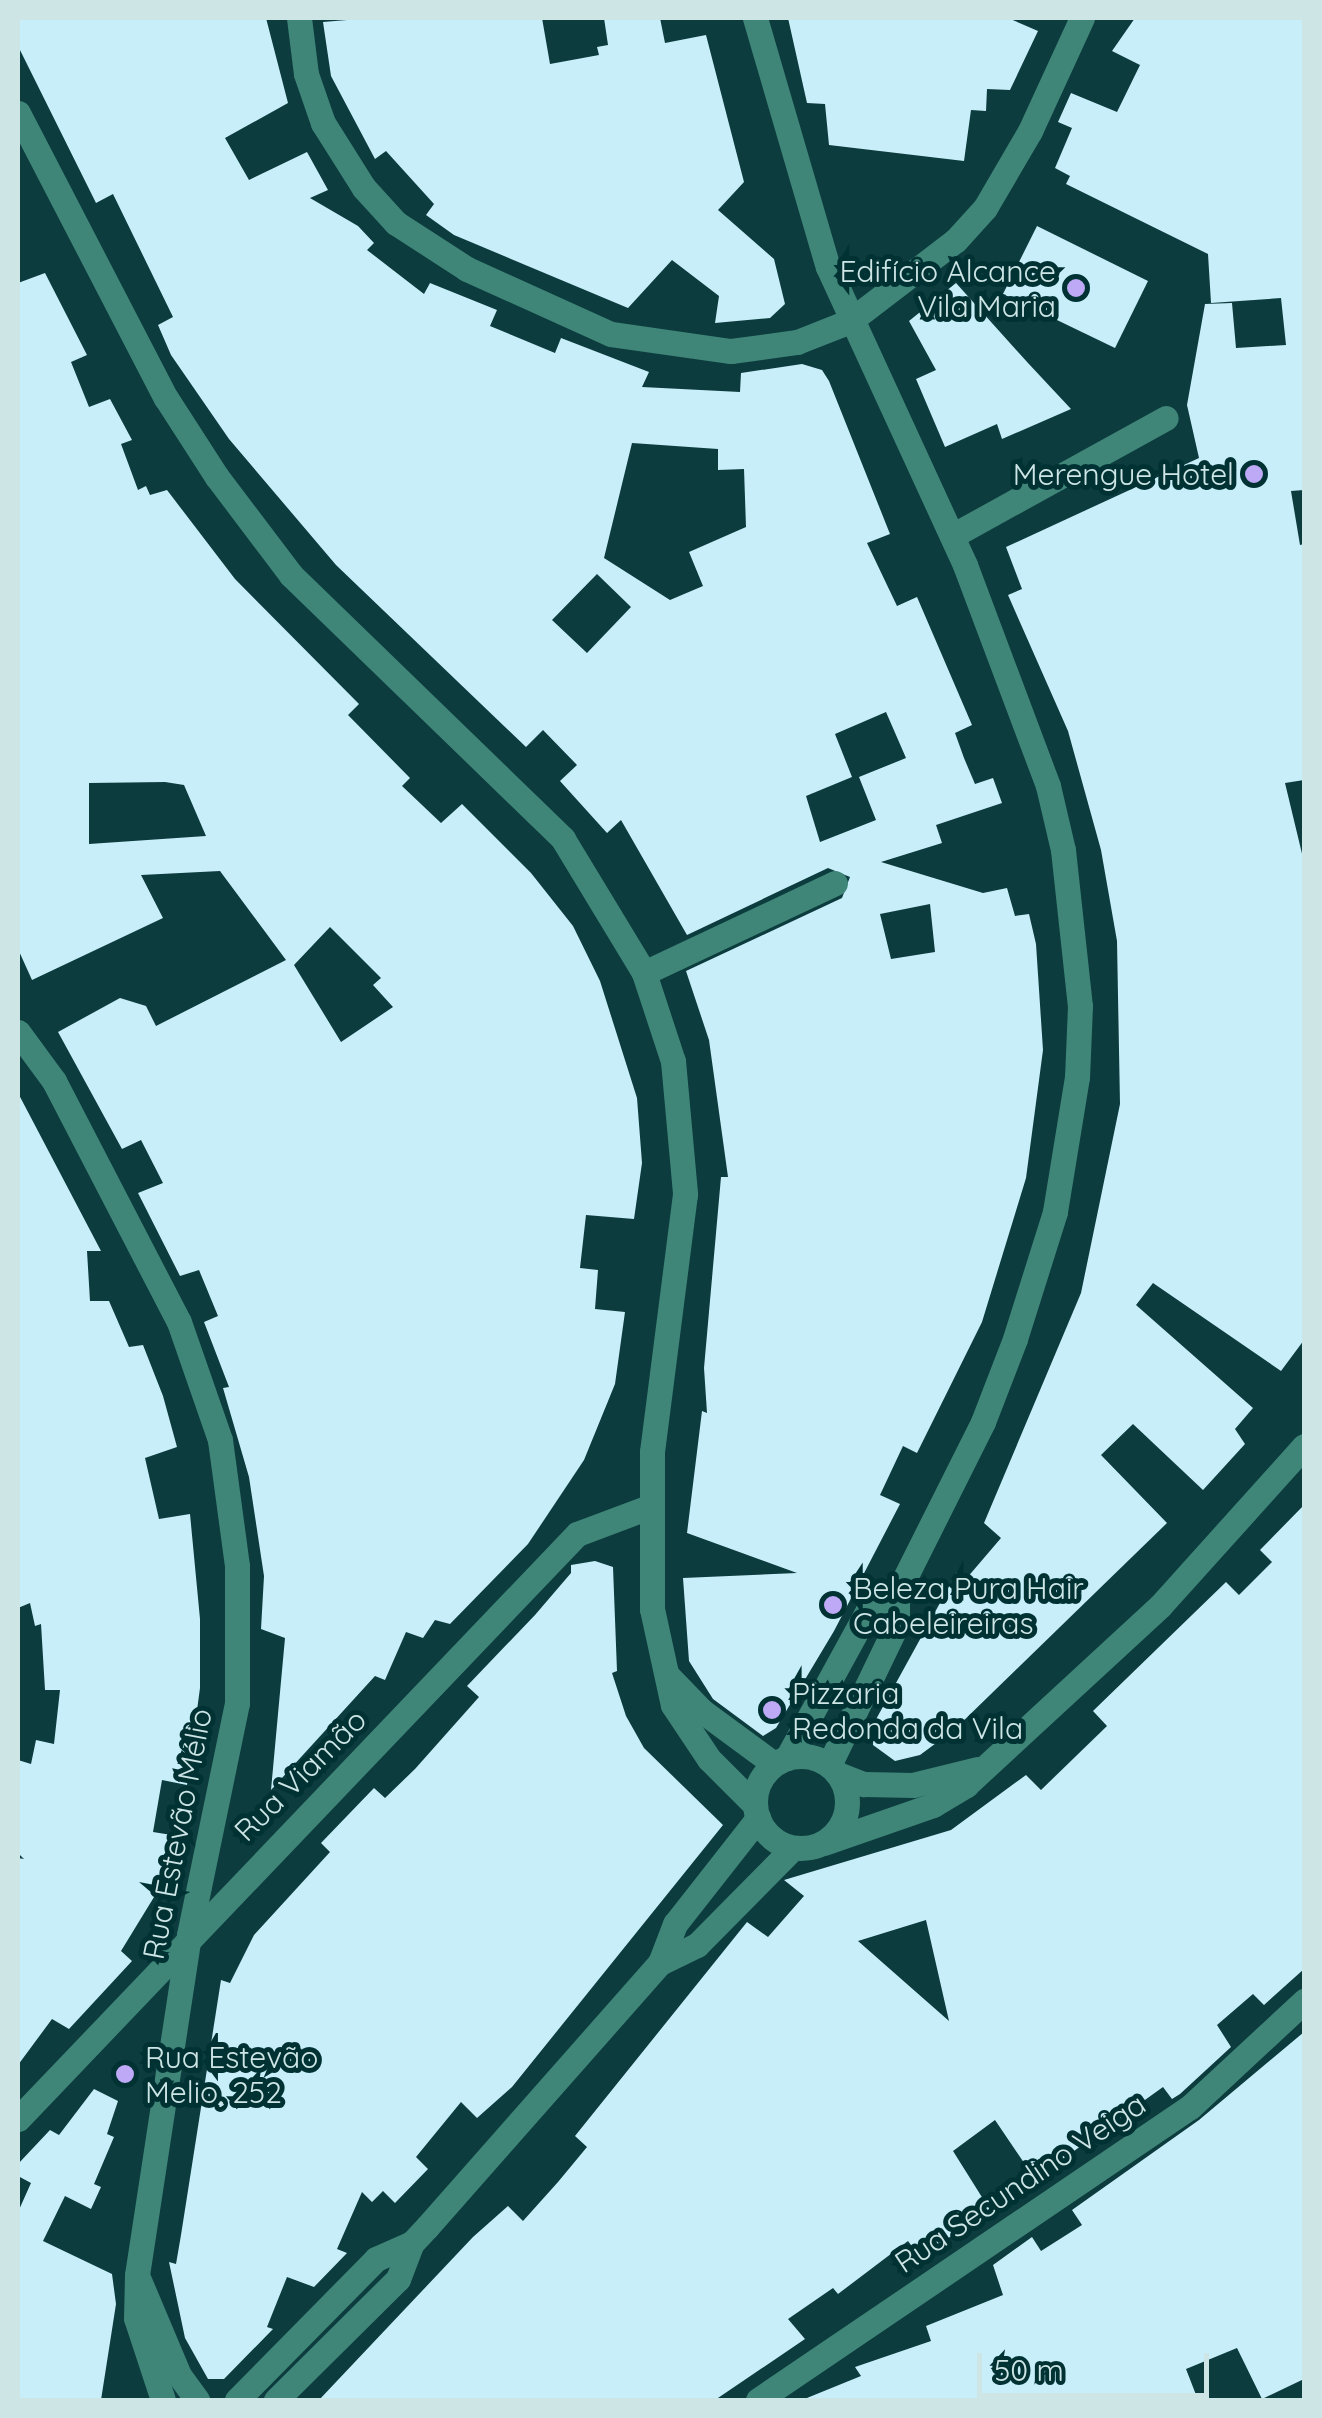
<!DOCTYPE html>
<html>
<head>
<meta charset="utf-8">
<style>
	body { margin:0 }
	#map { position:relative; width:1322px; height:2418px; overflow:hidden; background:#0d3c3e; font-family:Quicksand,sans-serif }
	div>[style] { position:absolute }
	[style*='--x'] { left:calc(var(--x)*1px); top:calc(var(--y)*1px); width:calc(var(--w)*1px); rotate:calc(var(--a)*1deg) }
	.building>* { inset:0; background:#c8eefa }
	.minor>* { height:25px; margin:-12.5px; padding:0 12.5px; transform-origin:12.5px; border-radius:12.5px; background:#3f8679 }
	.minor>.ring { margin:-12.5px; padding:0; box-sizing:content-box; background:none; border:25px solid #3f8679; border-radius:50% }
	.dots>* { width:28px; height:28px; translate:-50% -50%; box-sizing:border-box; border:5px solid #003234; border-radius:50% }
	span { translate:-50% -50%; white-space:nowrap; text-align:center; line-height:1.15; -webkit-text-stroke:10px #003234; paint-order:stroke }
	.poi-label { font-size:30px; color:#cee5e6 }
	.right { translate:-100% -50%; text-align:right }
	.left { translate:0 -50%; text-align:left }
	.street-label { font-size:30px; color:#cee5e6 }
	.frame { position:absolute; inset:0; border:20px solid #cee5e6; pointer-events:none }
	.scale { position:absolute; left:977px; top:2353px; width:232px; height:45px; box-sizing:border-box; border:5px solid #cee5e6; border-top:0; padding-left:12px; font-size:30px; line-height:35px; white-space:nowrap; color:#cee5e6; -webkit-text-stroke:8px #003234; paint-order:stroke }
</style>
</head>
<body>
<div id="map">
	<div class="building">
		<i style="clip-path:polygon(evenodd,18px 18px,266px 18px,288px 103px,225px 138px,249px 180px,307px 152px,328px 190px,310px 198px,358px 226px,374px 243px,367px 250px,424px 294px,430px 283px,497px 310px,490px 326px,555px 353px,561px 338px,649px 372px,642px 387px,740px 392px,741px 373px,802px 364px,822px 370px,829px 381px,890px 534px,867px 543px,897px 606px,917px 597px,972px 725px,955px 733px,964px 758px,975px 784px,993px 778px,1002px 803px,936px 825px,942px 843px,881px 862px,983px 893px,1007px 888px,1015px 916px,1029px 914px,1036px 944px,1043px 1050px,1026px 1178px,982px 1322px,917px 1453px,903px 1446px,880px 1495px,900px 1504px,834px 1631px,776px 1728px,763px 1736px,713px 1699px,689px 1661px,683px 1578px,797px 1573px,687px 1533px,702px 1411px,707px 1413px,704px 1368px,721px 1177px,728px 1177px,709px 1040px,686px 971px,842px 898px,850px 877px,828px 868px,687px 935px,621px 820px,607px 833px,560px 781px,577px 765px,543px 730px,526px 747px,336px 565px,229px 439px,171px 355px,158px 325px,173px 317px,113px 194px,96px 203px,18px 46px,18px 18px,632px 443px,718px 449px,718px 470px,744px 469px,746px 527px,689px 552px,703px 586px,670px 600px,604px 558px,632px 443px,18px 18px,597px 574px,631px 607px,587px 653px,552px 620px,597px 574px,18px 18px,886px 712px,906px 758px,859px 777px,876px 820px,820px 842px,806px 796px,852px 777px,835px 734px,886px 712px,18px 18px,930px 904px,935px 952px,891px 959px,880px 914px,930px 904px)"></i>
		<i style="clip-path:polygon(371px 18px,542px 18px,550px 64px,599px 55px,597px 47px,608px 45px,604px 18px,660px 18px,665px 43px,706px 35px,744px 182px,718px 210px,774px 259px,785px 304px,770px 318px,715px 323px,719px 296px,672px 260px,628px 308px,454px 235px,426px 215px,434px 204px,386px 151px,375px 159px,331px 76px,323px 22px)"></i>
		<i style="clip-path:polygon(788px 18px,1008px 18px,1038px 31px,1010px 90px,987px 89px,986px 111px,971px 110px,964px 161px,829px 145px,825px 104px,807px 103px)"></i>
		<i style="clip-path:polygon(1135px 18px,1304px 18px,1304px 490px,1291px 491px,1300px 545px,1304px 544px,1304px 780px,1285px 783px,1304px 862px,1304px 1340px,1281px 1371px,1153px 1283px,1136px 1305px,1253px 1408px,1235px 1429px,1245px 1444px,1203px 1490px,1133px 1424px,1101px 1455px,1167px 1523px,955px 1729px,920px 1755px,895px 1761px,873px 1745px,874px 1723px,957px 1572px,966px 1579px,1001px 1538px,984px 1523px,1081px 1293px,1120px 1104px,1117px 941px,1101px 850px,1068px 731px,1008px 595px,1022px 589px,1006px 547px,1199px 458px,1187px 405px,1205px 304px,1232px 303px,1236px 348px,1286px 345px,1281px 298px,1211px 303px,1208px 254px,1066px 184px,1070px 176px,1055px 168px,1072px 128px,1058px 122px,1071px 93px,1117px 112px,1140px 65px,1112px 51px)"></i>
		<i style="clip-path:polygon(1037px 226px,1148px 281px,1115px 348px,1003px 294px)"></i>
		<i style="clip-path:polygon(evenodd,45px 273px,87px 355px,71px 362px,89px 407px,110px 399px,132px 440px,121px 444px,138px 490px,146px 486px,150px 495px,167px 490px,235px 579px,359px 704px,348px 715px,410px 778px,402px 786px,441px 823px,462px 804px,531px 873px,573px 926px,600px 981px,637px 1098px,642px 1163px,634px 1219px,586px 1215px,580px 1268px,598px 1270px,595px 1309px,625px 1312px,615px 1384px,584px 1460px,528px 1544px,450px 1624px,435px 1620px,423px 1638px,406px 1632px,385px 1680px,375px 1676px,271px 1790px,285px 1638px,261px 1629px,264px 1576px,249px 1477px,223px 1388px,229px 1387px,204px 1322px,218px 1316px,199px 1270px,180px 1276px,138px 1193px,163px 1183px,141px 1140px,122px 1149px,58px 1032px,120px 998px,146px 1006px,156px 1026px,286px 960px,220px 871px,141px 875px,163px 918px,32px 980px,18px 949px,18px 283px,45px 273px,165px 782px,184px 785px,206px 836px,89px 844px,89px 783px,165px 782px,45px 273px,330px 927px,381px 978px,373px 985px,393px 1007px,341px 1042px,294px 965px,330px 927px)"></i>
		<i style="clip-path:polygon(956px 283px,1028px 363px,1071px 409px,1002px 439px,997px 424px,945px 447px,916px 379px,936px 370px,909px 321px)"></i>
		<i style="clip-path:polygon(18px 1093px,101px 1251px,87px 1251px,90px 1301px,109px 1301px,129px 1347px,143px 1345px,163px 1396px,177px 1447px,145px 1458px,159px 1519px,190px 1514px,200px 1619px,200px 1688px,187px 1785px,162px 1780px,153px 1832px,178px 1836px,170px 1886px,162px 1884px,121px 1951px,132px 1961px,69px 2029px,52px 2019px,18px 2065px,18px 1858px,24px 1859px,18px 1853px,18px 1760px,31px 1764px,36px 1740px,54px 1744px,60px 1690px,45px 1690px,41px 1624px,35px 1626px,30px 1603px,18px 1608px)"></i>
		<i style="clip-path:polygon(evenodd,1304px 1505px,1304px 1969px,1264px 2005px,1253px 1994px,1217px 2025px,1231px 2047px,1180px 2094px,1172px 2099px,1163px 2087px,1035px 2179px,995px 2120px,953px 2151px,990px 2210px,920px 2257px,908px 2241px,838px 2294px,833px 2288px,788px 2319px,805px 2339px,715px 2400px,319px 2400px,473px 2237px,508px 2206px,523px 2221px,558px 2182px,587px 2147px,575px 2136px,747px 1922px,768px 1937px,804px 1896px,784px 1880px,951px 1830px,1026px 1775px,1041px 1790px,1107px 1726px,1093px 1711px,1226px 1582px,1239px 1595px,1272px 1562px,1260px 1550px,1304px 1505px,926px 1920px,949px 2021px,858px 1941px,926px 1920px)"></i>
		<i style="clip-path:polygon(595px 1561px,613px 1567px,617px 1671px,612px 1673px,626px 1716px,644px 1748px,723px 1825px,512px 2087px,477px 2118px,461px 2102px,416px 2157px,428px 2169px,395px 2203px,383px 2191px,372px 2202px,362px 2192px,337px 2249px,347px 2253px,314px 2287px,287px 2277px,267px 2327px,273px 2329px,224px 2379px,208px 2379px,185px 2338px,169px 2262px,176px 2264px,181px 2235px,221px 1980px,230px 1983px,254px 1935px,330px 1852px,321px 1843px,374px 1788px,385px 1798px,415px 1769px,479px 1697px,467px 1686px,535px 1615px,571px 1573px,571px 1565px)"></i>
		<i style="clip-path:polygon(1304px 2032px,1304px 2379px,1262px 2399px,1237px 2348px,1186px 2369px,1198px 2400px,802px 2400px,861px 2376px,855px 2367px,931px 2341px,926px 2326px,1003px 2295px,993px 2265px,1032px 2237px,1041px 2251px,1082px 2225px,1072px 2210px,1199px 2120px)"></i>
		<i style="clip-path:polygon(94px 2089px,118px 2101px,107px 2134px,114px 2137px,94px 2184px,101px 2187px,91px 2209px,65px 2196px,43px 2241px,112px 2274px,116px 2304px,101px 2400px,18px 2400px,18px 2212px,31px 2183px,18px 2176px,18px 2164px,50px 2130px,59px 2135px)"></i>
	</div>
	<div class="minor">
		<i style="--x:299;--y:18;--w:56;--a:82.9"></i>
		<i style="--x:306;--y:74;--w:52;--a:70.9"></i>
		<i style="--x:323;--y:123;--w:77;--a:57.8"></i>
		<i style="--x:364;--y:188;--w:47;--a:47.6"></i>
		<i style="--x:396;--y:223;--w:85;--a:32.9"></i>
		<i style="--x:467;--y:269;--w:158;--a:24.3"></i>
		<i style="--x:611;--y:334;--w:121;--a:8.1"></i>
		<i style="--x:731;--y:351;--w:67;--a:-7.8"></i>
		<i style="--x:797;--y:342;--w:57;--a:-21.6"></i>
		<i style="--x:850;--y:321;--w:133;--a:-37.4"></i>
		<i style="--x:956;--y:240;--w:43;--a:-47.8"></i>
		<i style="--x:985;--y:208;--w:89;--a:-59.7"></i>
		<i style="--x:1030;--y:131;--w:124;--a:-65.3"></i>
		<i style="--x:755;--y:18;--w:259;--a:73.7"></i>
		<i style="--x:828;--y:267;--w:328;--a:65.3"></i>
		<i style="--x:965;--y:565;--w:236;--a:69.4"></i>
		<i style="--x:1048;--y:786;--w:66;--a:76.8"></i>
		<i style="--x:1063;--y:850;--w:157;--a:83.8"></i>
		<i style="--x:1080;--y:1006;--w:71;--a:92.4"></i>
		<i style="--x:1077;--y:1077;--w:137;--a:99.3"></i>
		<i style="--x:1055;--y:1212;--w:133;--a:107.5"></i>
		<i style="--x:1015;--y:1339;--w:89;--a:111.1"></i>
		<i style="--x:983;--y:1422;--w:192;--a:116.6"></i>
		<i style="--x:897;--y:1594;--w:30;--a:90"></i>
		<i style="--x:897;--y:1624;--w:157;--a:115.7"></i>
		<i style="--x:18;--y:113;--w:321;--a:62.6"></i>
		<i style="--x:166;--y:398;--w:94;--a:57.2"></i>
		<i style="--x:217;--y:477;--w:123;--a:52.9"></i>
		<i style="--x:291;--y:575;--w:379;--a:44.1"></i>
		<i style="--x:563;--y:839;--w:157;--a:58.8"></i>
		<i style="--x:644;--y:973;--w:93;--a:71.8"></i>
		<i style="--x:673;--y:1061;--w:134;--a:84.8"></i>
		<i style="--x:685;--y:1194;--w:260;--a:97.3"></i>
		<i style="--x:652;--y:1452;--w:157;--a:90"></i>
		<i style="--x:652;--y:1609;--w:98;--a:77.7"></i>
		<i style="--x:673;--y:1705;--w:65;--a:56.3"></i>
		<i style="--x:709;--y:1759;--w:65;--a:45"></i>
		<i style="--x:952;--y:536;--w:244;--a:-28.9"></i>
		<i style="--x:644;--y:973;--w:211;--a:-25.2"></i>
		<i style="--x:18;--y:1032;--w:61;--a:53.7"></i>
		<i style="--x:54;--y:1081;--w:271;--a:62.6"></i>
		<i style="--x:179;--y:1322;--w:125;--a:70.8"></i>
		<i style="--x:220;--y:1440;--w:127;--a:82.3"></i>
		<i style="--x:237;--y:1566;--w:137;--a:90"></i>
		<i style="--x:237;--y:1703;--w:237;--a:101.7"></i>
		<i style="--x:189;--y:1935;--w:344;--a:98.7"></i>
		<i style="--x:137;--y:2275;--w:43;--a:91.3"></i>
		<i style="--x:136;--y:2318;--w:86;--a:71.8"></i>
		<i style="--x:667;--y:1675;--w:50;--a:45.8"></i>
		<i style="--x:702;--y:1711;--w:89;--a:36.4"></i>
		<i class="ring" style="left:755px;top:1756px;width:67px;height:67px"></i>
		<i style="--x:787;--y:1758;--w:166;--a:-61.3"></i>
		<i style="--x:867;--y:1612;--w:35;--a:-31"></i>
		<i style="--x:840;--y:1775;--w:26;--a:21"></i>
		<i style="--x:864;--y:1784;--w:49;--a:1.2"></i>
		<i style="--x:913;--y:1785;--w:66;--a:-14"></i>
		<i style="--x:824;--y:1843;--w:115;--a:-19.2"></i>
		<i style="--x:933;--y:1805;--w:39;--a:-31"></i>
		<i style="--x:966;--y:1785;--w:264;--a:-42.7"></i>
		<i style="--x:1160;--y:1606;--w:215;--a:-48"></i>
		<i style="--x:660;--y:1963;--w:41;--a:-25.9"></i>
		<i style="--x:697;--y:1945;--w:136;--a:-45.3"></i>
		<i style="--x:18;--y:2119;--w:809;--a:-46.3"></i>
		<i style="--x:577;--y:1534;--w:77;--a:-20.6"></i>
		<i style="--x:139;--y:2280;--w:103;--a:67.2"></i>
		<i style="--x:179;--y:2375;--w:31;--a:54"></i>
		<i style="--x:237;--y:2400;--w:198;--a:-45.4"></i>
		<i style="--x:376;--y:2259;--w:39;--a:-24"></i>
		<i style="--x:412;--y:2243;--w:22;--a:-47"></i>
		<i style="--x:427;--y:2227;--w:352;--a:-48.6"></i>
		<i style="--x:660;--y:1963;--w:42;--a:-69"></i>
		<i style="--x:675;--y:1924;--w:135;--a:-51.9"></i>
		<i style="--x:276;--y:2400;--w:172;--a:-44.8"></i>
		<i style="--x:398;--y:2279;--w:39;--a:-69"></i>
		<i style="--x:758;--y:2400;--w:522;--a:-34.15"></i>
		<i style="--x:1190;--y:2107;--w:156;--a:-42.9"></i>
	</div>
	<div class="dots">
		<i style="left:1076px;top:288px;background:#bda9f5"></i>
		<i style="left:1254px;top:474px;background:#bda9f5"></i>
		<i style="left:833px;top:1605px;background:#bda9f5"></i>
		<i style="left:772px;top:1710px;background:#bda9f5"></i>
		<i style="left:125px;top:2074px;background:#bda9f5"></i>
	</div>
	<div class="poi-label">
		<span class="right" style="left:1056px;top:288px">Edifício Alcance<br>Vila Maria</span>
		<span class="right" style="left:1234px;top:474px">Merengue Hotel</span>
		<span class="left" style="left:853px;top:1605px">Beleza Pura Hair<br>Cabeleireiras</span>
		<span class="left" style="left:792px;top:1710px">Pizzaria<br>Redonda da Vila</span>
		<span class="left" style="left:145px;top:2074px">Rua Estevão<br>Melio, 252</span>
	</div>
	<div class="street-label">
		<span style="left:300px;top:1775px;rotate:-45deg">Rua Viamão</span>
		<span style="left:177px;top:1834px;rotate:-79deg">Rua Estevão Mélio</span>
		<span style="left:1020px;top:2183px;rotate:-34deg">Rua Secundino Veiga</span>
	</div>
	<div class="frame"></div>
	<div class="scale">50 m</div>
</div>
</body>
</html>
